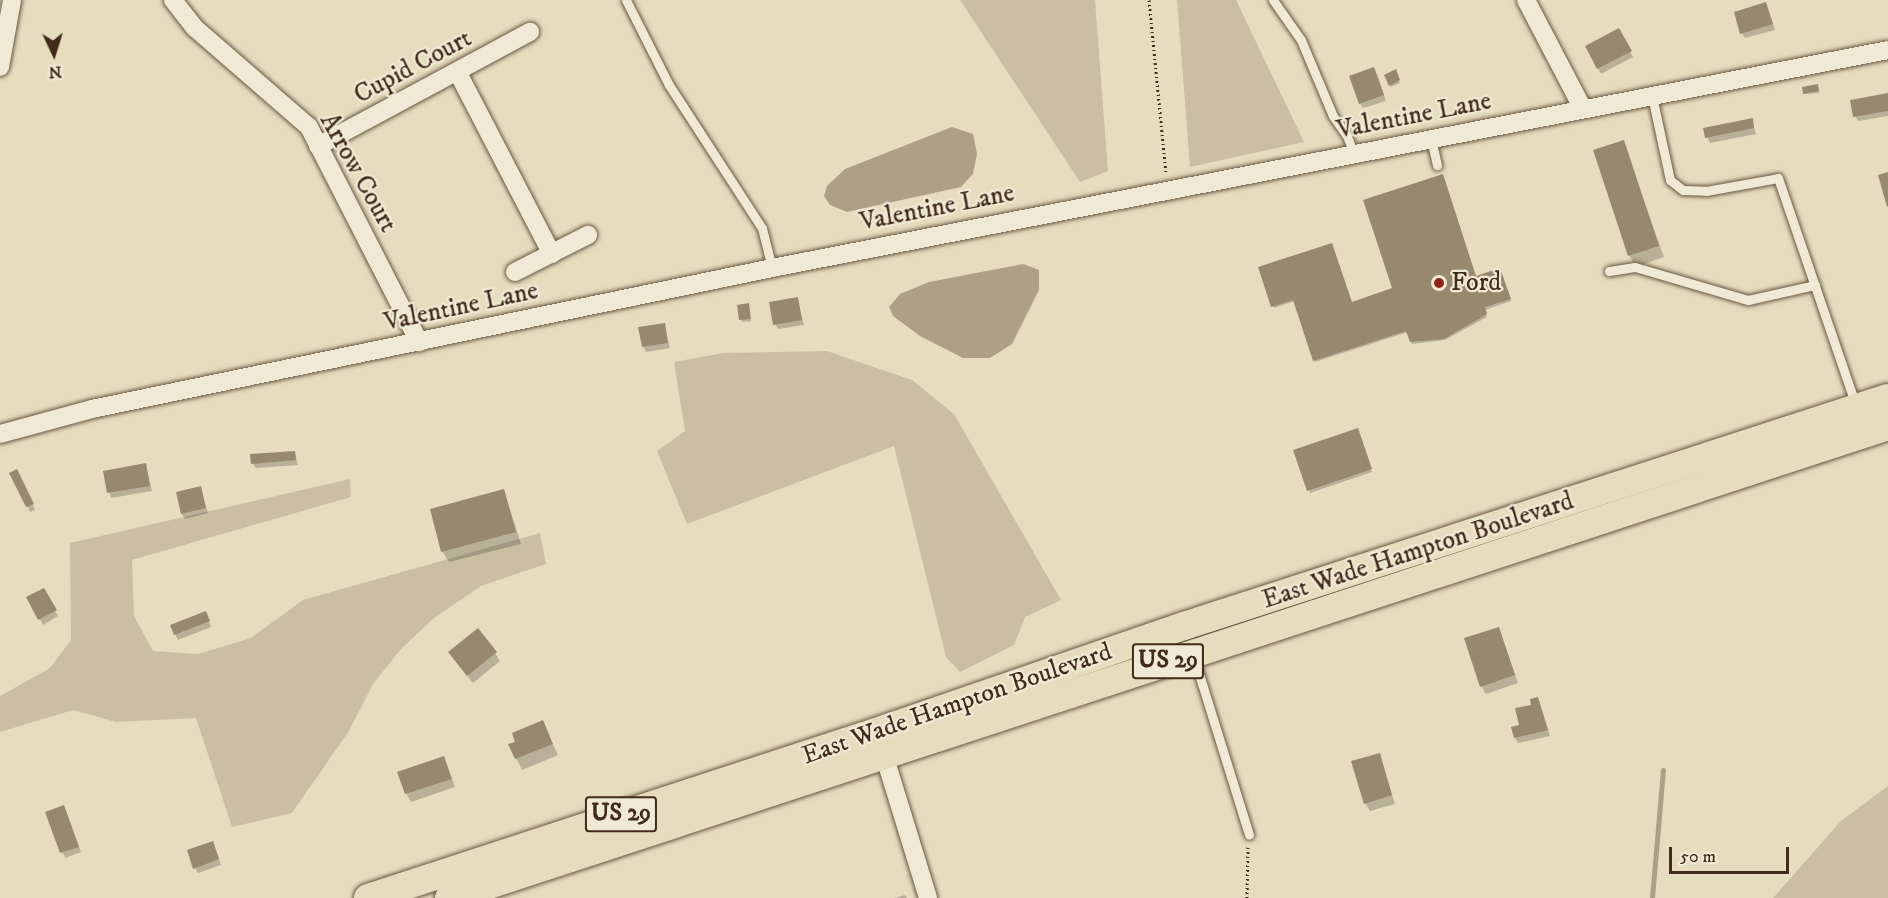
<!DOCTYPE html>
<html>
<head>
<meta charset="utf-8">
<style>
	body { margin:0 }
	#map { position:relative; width:1888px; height:898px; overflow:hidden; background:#e6ddbf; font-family:"IM FELL DW Pica",serif }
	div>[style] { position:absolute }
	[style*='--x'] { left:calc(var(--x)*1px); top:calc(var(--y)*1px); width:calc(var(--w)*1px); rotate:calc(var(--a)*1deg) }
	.green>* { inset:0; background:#cabfa3 }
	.water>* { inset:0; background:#aea087 }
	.shadow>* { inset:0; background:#0003 }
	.stream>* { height:4.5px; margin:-2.25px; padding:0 2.25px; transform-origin:2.25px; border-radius:2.25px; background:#aea087 }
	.building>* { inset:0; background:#978870 }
	.path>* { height:3px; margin-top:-1.5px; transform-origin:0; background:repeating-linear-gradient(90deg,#412b1b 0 1.5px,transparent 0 4.5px) }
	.roads { filter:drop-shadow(0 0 2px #6a5844) drop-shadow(0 0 2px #6a5844) }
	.service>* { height:9px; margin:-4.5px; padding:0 4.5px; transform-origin:4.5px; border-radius:4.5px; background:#efe9d5 }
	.minor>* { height:18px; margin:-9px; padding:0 9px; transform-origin:9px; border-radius:9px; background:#efe9d5 }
	.primary>* { height:28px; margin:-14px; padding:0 14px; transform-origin:14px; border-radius:14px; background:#e6ddbf }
	.dots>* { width:16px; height:16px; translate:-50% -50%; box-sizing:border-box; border:3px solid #efe9d5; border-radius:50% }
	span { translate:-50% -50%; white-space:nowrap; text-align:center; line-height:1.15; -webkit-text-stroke:4.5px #efe9d5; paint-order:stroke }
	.shield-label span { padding:2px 4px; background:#efe9d5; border:2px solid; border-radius:4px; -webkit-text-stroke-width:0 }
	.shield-label { font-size:24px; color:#412b1b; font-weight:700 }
	.street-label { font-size:26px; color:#412b1b }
	.poi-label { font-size:26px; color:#412b1b }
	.left { translate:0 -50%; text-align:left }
	.north { position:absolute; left:24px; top:24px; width:60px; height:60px; -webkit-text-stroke:4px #efe9d5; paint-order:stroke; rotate:176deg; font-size:16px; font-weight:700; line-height:24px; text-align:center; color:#412b1b }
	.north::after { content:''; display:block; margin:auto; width:21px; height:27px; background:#412b1b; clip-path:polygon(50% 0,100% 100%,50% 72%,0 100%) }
	.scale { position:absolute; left:1669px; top:847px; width:120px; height:27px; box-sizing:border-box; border:3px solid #412b1b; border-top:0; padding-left:8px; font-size:18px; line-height:21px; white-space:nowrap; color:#412b1b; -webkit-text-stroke:4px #efe9d5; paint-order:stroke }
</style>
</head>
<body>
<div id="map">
	<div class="green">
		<i style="clip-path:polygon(960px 0,1095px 0,1108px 171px,1080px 182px)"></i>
		<i style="clip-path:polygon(1177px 0,1236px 0,1304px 142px,1190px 167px)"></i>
		<i style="clip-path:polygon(827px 351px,912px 380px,954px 414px,1061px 600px,1025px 617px,1014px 645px,960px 672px,946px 657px,894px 446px,687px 524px,657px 451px,685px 431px,674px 362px,723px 353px)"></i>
		<i style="clip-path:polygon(350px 479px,351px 497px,132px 560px,134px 616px,153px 651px,198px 654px,251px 638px,303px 600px,540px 533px,546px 564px,481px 586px,434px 618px,401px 649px,373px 684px,349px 731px,292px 813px,232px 827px,196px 718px,116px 722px,73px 710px,0 732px,0 696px,50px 668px,71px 640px,70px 543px)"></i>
		<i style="clip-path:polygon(1888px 786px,1888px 898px,1773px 898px,1841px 821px)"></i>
	</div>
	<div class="water">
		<i style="clip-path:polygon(952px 127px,973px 134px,977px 154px,973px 174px,961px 187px,847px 212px,830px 205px,824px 196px,827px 186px,845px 169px)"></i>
		<i style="clip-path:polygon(1023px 264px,1039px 270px,1039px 290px,1012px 344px,990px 358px,963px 358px,920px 336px,893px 316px,889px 307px,900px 294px,929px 282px)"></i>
	</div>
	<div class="shadow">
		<i style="clip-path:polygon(1766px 4px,1775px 30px,1745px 38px,1742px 33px)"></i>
		<i style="clip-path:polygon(1619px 30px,1633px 57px,1601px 74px,1587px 47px)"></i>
		<i style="clip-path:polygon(1395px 71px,1400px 83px,1391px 87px,1386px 75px)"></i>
		<i style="clip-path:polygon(1377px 74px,1386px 101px,1363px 108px,1360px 103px)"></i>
		<i style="clip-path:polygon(1818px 87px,1819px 93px,1804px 94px,1803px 88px)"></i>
		<i style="clip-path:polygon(1888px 95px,1888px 116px,1858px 121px,1855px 116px)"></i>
		<i style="clip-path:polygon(1752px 120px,1756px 134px,1710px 143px,1707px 137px)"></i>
		<i style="clip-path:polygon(1623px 142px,1664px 257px,1636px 267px,1629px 255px)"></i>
		<i style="clip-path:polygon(1260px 268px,1352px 303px,1501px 272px,1511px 301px,1485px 310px,1487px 317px,1445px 340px,1412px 344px,1408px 332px,1315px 362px,1295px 301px,1274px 308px)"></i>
		<i style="clip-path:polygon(797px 298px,804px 325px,778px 329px,775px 324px)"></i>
		<i style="clip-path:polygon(748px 305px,751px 321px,742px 322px,741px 320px)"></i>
		<i style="clip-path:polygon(664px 324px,670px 348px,646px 352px,643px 346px)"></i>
		<i style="clip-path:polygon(1358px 432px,1372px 472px,1310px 493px,1295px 451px)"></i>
		<i style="clip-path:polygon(295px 453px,298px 465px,256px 468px,252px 463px)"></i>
		<i style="clip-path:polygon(146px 465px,152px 491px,111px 498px,105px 472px)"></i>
		<i style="clip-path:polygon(11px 473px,20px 476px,35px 510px,30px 512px)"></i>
		<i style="clip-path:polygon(200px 488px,208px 513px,185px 519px,182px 514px)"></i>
		<i style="clip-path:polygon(504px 491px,521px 544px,449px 562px,442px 551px)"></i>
		<i style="clip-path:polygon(44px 590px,58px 616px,43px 625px,28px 598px)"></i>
		<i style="clip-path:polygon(208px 618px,211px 627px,178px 640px,175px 634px)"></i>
		<i style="clip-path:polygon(1499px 629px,1518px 683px,1486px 694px,1481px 686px)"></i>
		<i style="clip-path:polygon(495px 653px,500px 661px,473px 683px,455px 660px)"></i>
		<i style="clip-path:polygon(1540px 704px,1550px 736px,1518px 743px,1515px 738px,1521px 726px)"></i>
		<i style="clip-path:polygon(542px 722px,558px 755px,522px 770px,510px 745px)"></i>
		<i style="clip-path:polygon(1379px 755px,1395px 804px,1370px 811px,1365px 803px)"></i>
		<i style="clip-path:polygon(444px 758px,455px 787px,411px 802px,406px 793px)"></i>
		<i style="clip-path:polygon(66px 812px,81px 852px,65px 858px,47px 813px)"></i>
		<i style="clip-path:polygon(215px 848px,221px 865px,198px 873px,195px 868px)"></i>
		<i style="clip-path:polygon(905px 895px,907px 898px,895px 898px)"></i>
	</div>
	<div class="stream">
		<i style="--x:1652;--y:898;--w:128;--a:-85.1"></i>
	</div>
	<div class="building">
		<i style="clip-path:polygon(1766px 2px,1773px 24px,1740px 34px,1734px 12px)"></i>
		<i style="clip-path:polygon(1619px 28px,1632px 51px,1597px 69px,1585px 46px)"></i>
		<i style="clip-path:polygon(1374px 67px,1384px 95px,1359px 104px,1349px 76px)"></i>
		<i style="clip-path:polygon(1396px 69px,1400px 80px,1389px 86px,1384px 75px)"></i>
		<i style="clip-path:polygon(1818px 84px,1819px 91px,1803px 94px,1802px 87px)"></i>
		<i style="clip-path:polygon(1888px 93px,1888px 111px,1853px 117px,1850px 100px)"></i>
		<i style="clip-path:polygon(1753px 118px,1754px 128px,1705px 138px,1703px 128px)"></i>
		<i style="clip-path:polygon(1624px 140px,1659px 246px,1628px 256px,1593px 150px)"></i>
		<i style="clip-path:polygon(1888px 172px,1888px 206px,1887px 207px,1878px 175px)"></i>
		<i style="clip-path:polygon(1443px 174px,1476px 276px,1500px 268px,1511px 299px,1485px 307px,1487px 314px,1444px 339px,1410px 342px,1406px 331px,1313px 361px,1293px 300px,1271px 307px,1258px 267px,1332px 243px,1352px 302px,1392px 288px,1363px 200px)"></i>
		<i style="clip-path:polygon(798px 297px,802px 320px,773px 325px,769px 302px)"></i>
		<i style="clip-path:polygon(749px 303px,751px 319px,739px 320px,737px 305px)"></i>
		<i style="clip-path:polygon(665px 323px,668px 343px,642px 347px,638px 327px)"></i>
		<i style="clip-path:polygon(1358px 428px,1372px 469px,1307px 491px,1293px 450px)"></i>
		<i style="clip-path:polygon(295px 451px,296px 460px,251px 464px,250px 454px)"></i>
		<i style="clip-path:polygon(146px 463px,150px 486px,107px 493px,103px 471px)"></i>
		<i style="clip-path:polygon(17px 469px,34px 504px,26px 507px,9px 473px)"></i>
		<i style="clip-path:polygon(201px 486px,206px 508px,181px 514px,176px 492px)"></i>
		<i style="clip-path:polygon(504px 489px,516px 532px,441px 552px,430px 509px)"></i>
		<i style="clip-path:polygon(44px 588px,57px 610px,38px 620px,26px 597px)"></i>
		<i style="clip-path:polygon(206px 611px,210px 621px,174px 635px,170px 625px)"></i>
		<i style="clip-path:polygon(1499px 627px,1515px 675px,1480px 687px,1464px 638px)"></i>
		<i style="clip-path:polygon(478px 628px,497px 652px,467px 676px,448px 652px)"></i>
		<i style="clip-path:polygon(1538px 697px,1548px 730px,1514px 738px,1511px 727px,1519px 725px,1515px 708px,1531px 705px,1530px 699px)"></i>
		<i style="clip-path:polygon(543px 720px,553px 744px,515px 759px,508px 744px,515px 742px,512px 733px)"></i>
		<i style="clip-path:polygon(1380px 753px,1392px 795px,1364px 804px,1351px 761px)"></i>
		<i style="clip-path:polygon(444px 756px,452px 779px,405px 794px,397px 772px)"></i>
		<i style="clip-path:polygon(64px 805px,79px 847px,60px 853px,45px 812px)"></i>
		<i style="clip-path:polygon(213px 841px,219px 859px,193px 869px,187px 850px)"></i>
	</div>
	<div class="path">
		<i style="--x:1149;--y:0;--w:175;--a:84.4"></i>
		<i style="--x:1247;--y:898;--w:52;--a:-88.9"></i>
	</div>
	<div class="roads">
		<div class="service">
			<i style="--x:626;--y:0;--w:95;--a:63.2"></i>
			<i style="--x:669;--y:85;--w:171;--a:57"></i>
			<i style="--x:762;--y:228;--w:41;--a:76"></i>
			<i style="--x:1273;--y:0;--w:49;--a:55"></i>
			<i style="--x:1301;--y:40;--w:82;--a:67.2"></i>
			<i style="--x:1333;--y:116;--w:24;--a:55"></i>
			<i style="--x:1347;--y:136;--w:19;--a:69"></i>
			<i style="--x:1652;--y:96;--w:86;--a:77.9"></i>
			<i style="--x:1670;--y:180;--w:16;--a:38"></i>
			<i style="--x:1683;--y:190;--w:23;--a:2"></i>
			<i style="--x:1706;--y:191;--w:73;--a:-10.2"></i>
			<i style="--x:1778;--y:178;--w:241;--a:71.1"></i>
			<i style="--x:1431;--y:139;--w:27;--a:77"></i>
			<i style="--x:1609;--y:271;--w:26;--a:-9"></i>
			<i style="--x:1635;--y:267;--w:118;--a:16.3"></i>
			<i style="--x:1748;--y:300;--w:69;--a:-12.6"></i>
			<i style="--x:1194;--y:658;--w:185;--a:72.7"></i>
		</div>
		<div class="minor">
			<i style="--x:173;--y:0;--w:36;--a:52"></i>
			<i style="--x:195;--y:28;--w:151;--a:41"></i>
			<i style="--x:309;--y:127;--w:242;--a:62.9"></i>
			<i style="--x:1526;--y:0;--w:123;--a:62.4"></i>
			<i style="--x:0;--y:67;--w:68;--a:-79.8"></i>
			<i style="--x:458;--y:73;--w:204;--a:62.6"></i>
			<i style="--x:318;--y:146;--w:241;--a:-28.3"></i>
			<i style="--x:515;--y:272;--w:82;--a:-26.9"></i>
			<i style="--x:0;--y:434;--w:95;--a:-15.2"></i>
			<i style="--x:92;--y:409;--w:694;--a:-11.71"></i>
			<i style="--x:772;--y:268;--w:1137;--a:-11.05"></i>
			<i style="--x:881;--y:745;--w:160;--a:72.9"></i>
		</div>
		<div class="primary">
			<i style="--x:368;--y:898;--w:534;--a:-18.1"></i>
			<i style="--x:876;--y:732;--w:326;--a:-19"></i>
			<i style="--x:1184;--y:626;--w:740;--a:-17.95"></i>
			<i style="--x:449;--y:898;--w:1514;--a:-18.16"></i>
		</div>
	</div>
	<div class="dots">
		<i style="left:1439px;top:283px;background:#8f2418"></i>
	</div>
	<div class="shield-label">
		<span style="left:1168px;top:661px">US 29</span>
		<span style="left:621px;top:814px">US 29</span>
	</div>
	<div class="street-label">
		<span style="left:413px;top:67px;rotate:-28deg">Cupid Court</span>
		<span style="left:1414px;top:116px;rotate:-11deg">Valentine Lane</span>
		<span style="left:358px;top:173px;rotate:61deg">Arrow Court</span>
		<span style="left:937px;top:208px;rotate:-11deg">Valentine Lane</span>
		<span style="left:461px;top:307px;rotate:-12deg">Valentine Lane</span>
		<span style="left:1418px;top:551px;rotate:-18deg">East Wade Hampton Boulevard</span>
		<span style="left:957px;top:704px;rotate:-19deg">East Wade Hampton Boulevard</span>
	</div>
	<div class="poi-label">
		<span class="left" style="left:1451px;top:283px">Ford</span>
	</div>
	<div class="north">N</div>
	<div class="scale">50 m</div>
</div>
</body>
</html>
